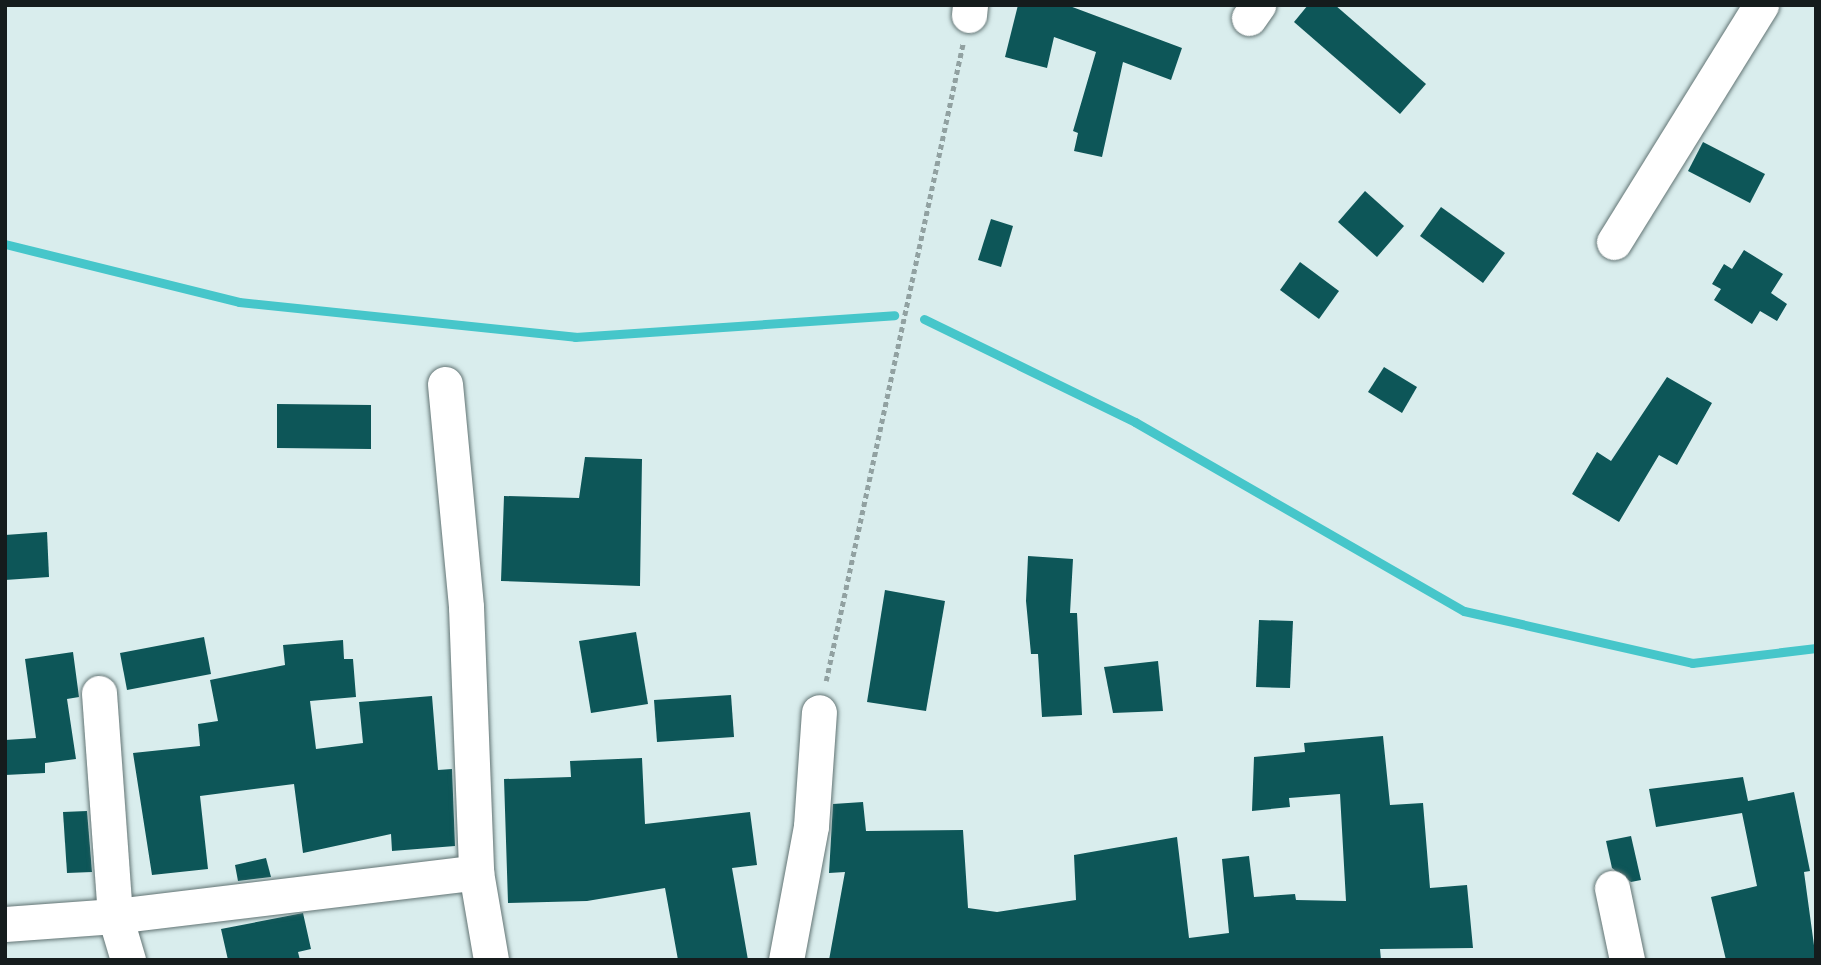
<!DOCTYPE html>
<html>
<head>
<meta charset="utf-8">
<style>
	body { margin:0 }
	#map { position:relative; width:1821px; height:965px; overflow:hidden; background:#d9eded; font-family:"Alegreya Sans",sans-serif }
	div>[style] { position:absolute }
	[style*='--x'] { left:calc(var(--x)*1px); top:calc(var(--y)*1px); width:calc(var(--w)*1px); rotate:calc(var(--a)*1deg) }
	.stream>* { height:9px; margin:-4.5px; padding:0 4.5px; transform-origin:4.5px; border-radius:4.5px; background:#46c6ca }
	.building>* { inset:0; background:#0d5658 }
	.path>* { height:4.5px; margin-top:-2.25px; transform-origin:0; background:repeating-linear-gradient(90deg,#91a1a1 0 5px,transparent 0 8.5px) }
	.roads { filter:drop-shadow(0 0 2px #627474) drop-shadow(0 0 2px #627474) }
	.minor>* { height:35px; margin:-17.5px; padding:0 17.5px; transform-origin:17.5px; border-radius:17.5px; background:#fff }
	span { translate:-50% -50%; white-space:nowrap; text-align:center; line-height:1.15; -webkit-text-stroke:7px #d9eded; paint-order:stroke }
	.frame { position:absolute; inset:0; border:7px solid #151c1d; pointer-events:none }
</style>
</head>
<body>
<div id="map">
	<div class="stream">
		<i style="--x:5;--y:244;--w:241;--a:13.9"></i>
		<i style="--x:239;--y:302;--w:338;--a:5.9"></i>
		<i style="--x:575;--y:337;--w:320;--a:-3.9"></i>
		<i style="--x:924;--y:319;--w:235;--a:26"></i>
		<i style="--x:1135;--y:422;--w:379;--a:29.9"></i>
		<i style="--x:1464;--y:611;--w:234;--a:12.8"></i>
		<i style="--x:1692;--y:663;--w:125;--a:-6.9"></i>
	</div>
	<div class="building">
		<i style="clip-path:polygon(1018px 5px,1067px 5px,1182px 48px,1171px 80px,1123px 62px,1102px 157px,1074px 151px,1078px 133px,1073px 131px,1096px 52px,1054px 37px,1047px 68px,1005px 57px)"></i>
		<i style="clip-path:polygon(1308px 5px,1335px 5px,1426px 84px,1400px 114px,1294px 22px)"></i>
		<i style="clip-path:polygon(1703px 142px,1765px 174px,1750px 203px,1688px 171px)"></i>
		<i style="clip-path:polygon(1365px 191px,1404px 226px,1377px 257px,1338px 222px)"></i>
		<i style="clip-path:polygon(1441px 207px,1505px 253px,1483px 283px,1420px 236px)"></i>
		<i style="clip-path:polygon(991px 219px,1013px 226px,1001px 267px,978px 260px)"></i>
		<i style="clip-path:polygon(1744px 250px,1783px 274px,1771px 293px,1787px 304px,1777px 321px,1760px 311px,1752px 324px,1714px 300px,1721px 289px,1712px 284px,1724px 264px,1732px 269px)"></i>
		<i style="clip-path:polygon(1300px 262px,1339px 291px,1319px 319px,1280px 290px)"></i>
		<i style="clip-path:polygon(1384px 367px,1417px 387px,1402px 413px,1368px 392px)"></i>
		<i style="clip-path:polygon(1667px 377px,1712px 403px,1677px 465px,1659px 455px,1619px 522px,1572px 494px,1597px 452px,1611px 461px)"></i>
		<i style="clip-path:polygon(277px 404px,371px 405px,371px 449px,277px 448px)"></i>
		<i style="clip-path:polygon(585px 457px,642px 459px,640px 586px,501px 581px,504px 496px,579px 498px)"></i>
		<i style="clip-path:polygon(47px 532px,49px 577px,5px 580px,5px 535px)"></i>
		<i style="clip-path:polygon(1028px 556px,1073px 559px,1070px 613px,1077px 613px,1082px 715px,1042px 717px,1038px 654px,1031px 654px,1026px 601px)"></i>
		<i style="clip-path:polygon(885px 590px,945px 601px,926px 711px,867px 702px)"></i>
		<i style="clip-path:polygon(1259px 620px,1293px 621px,1290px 688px,1256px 687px)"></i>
		<i style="clip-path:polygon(636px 632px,648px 704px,591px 713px,579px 641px)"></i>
		<i style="clip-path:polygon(204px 637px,211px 674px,127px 690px,120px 653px)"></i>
		<i style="clip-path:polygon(343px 640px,344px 659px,353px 659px,356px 697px,310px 701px,316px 749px,363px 743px,359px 702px,432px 696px,438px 770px,452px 769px,455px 846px,392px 851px,391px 834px,303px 853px,294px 784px,200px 796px,208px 869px,152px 875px,133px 753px,200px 746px,198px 724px,218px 721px,210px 680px,285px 665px,283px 645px)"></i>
		<i style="clip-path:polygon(73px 652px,79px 697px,67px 699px,76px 759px,45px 763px,45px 773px,5px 775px,5px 740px,36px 738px,25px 659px)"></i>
		<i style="clip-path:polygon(1158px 661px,1163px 711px,1113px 713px,1104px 667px)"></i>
		<i style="clip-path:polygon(731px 695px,734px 737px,657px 742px,654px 700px)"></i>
		<i style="clip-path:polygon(1383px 736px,1390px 805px,1423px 803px,1430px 888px,1467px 885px,1473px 948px,1380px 949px,1381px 960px,829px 960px,845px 872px,829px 873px,833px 804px,863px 802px,866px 831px,963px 830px,968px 908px,997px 912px,1076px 900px,1074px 855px,1177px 837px,1189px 938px,1229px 933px,1222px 859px,1249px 856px,1254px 897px,1295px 894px,1296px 900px,1346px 901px,1340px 794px,1289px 798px,1290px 807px,1252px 811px,1254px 757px,1305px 752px,1304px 743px)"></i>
		<i style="clip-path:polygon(642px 758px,645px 824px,750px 812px,757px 865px,732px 868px,748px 960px,678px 960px,665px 888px,587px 901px,508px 903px,504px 779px,571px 777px,570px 761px)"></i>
		<i style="clip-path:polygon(1743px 777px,1748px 801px,1794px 792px,1810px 871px,1804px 872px,1816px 960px,1726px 960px,1711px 897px,1757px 886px,1742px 813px,1656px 827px,1649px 789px)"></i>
		<i style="clip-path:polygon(87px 811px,92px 872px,67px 873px,63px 812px)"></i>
		<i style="clip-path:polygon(1631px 836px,1641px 880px,1631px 882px,1612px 868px,1606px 841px)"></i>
		<i style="clip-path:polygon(266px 858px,271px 877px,238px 881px,235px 865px)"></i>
		<i style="clip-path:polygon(303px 913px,311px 949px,298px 952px,300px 960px,228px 960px,221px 929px)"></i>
	</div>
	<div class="path">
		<i style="--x:826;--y:681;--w:653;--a:-77.88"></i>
	</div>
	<div class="roads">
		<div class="minor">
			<i style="--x:969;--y:15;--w:10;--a:-84"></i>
			<i style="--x:1249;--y:18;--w:16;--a:-55"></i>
			<i style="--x:1614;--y:242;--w:279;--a:-58.2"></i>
			<i style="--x:445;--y:384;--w:224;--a:84.6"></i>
			<i style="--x:466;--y:607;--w:265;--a:87.8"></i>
			<i style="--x:476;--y:872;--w:89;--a:80.3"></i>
			<i style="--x:99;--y:693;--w:224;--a:85.9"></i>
			<i style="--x:115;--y:916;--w:364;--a:-6.9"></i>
			<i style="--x:1612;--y:888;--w:74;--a:78.2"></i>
			<i style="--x:5;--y:924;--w:110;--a:-4.2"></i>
			<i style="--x:115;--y:916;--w:46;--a:73.5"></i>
			<i style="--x:786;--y:960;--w:136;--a:-79.4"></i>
			<i style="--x:811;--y:826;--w:114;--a:-86"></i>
		</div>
	</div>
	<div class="frame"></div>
</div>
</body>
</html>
